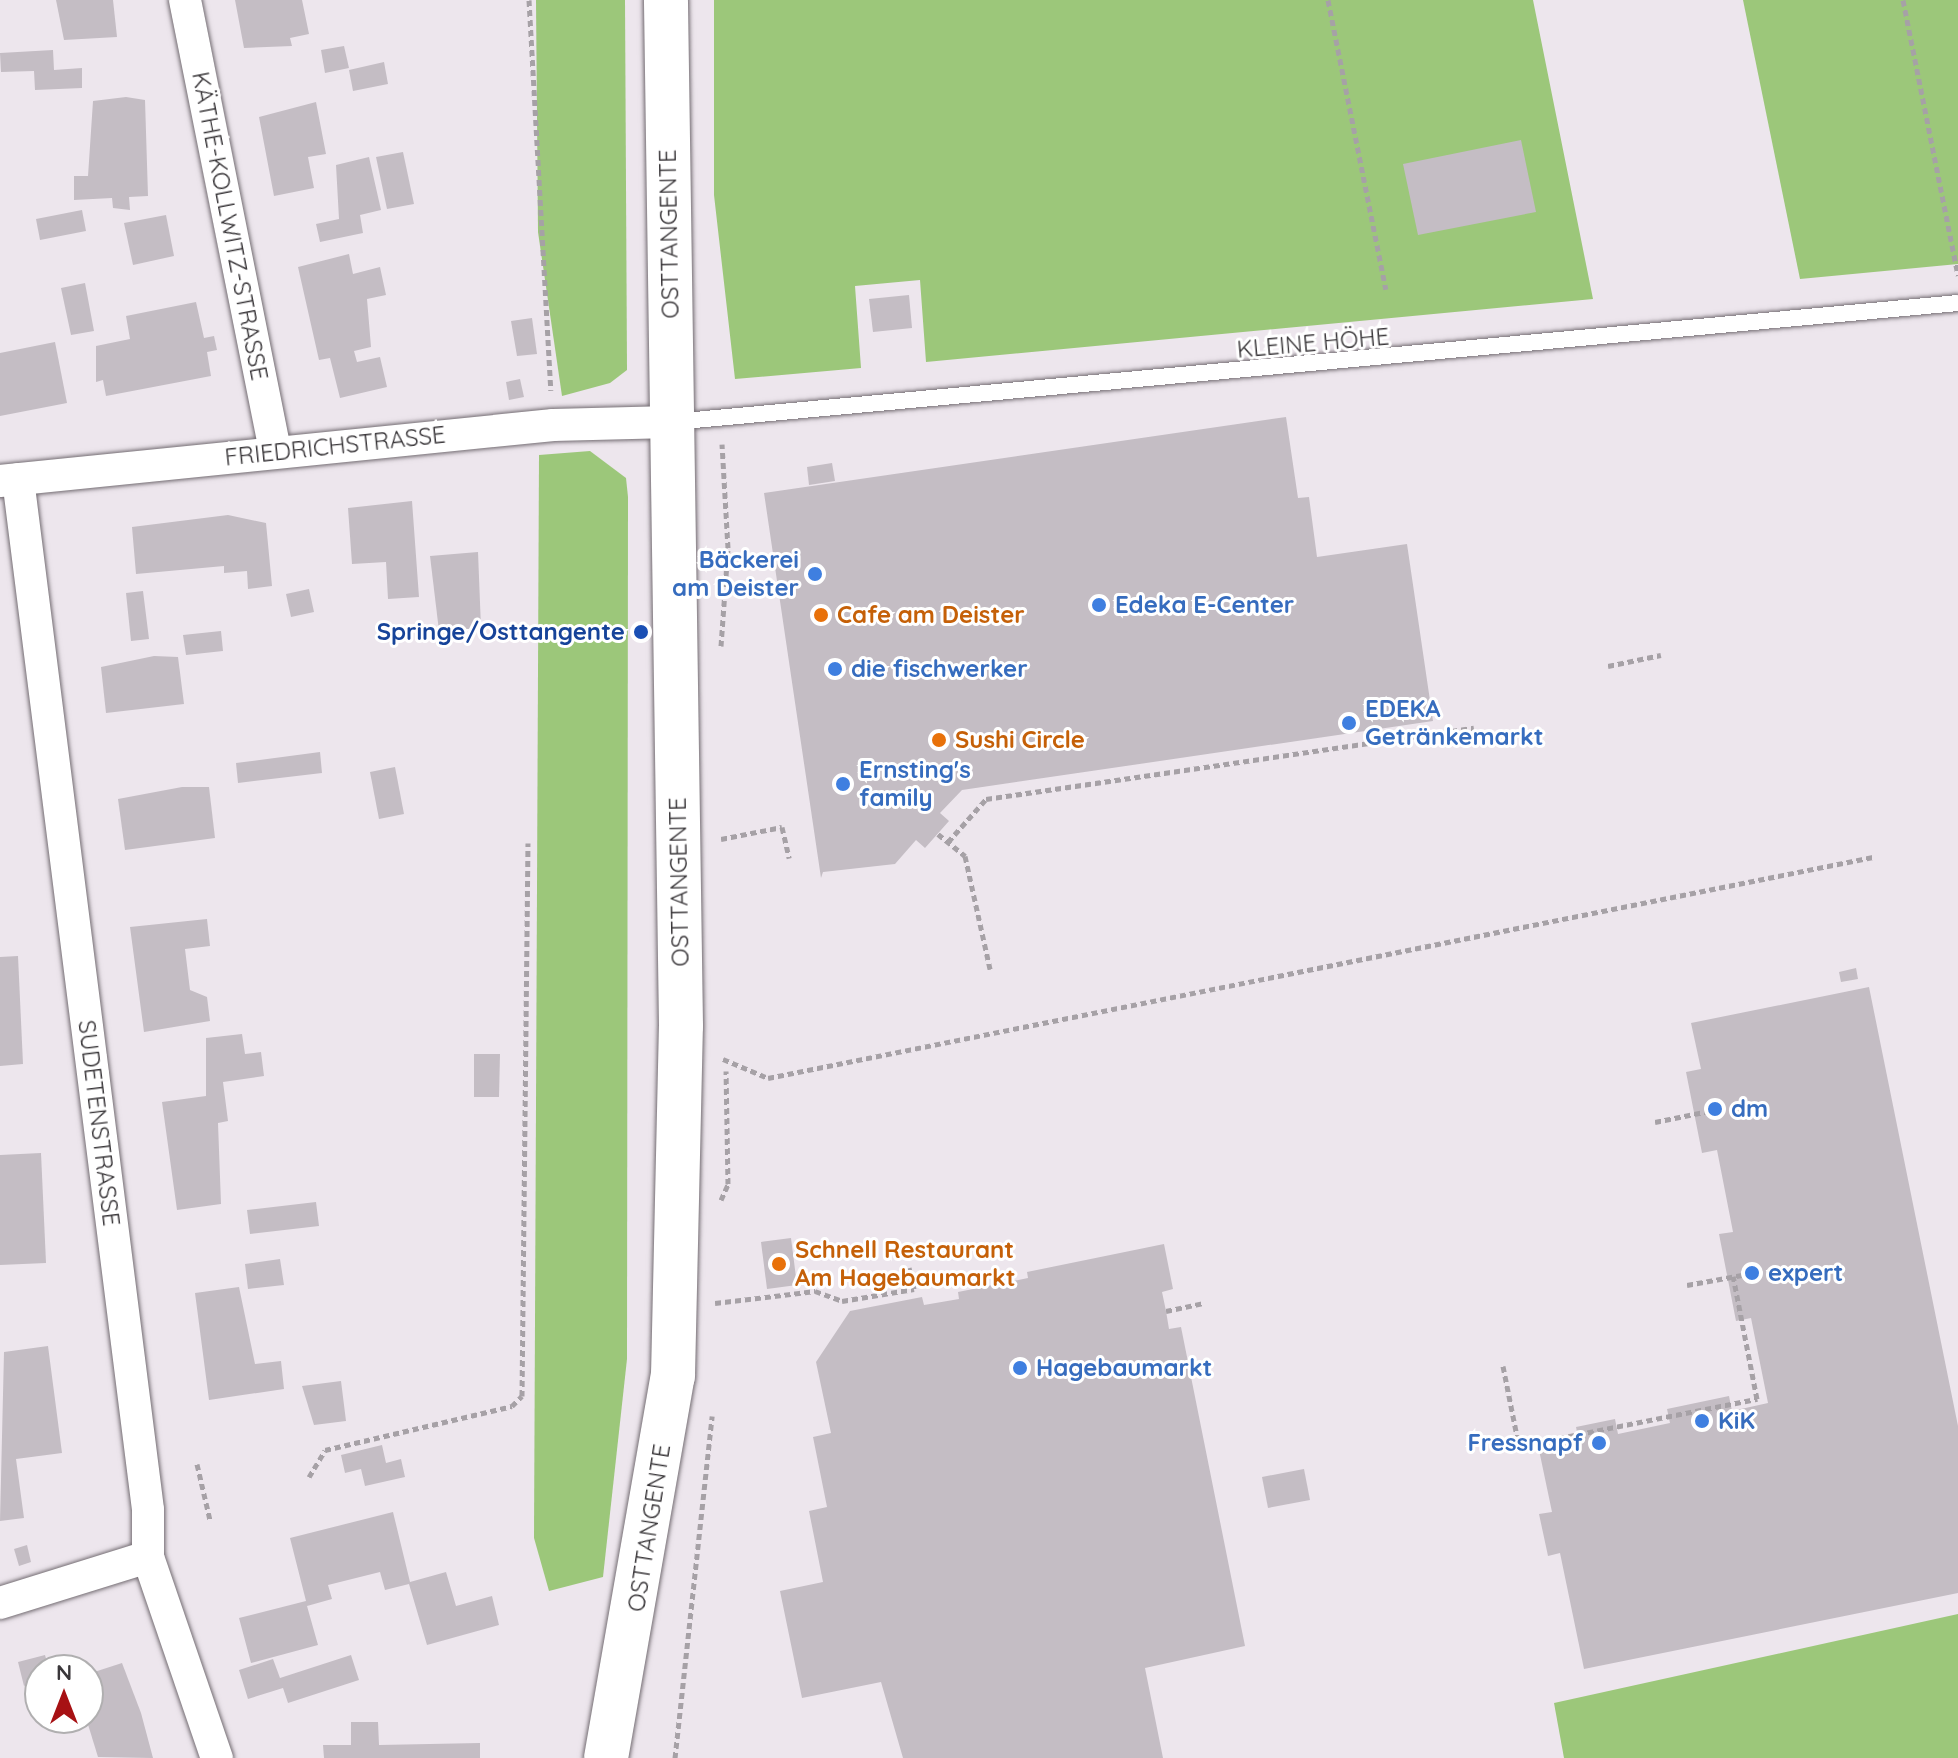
<!DOCTYPE html>
<html>
<head>
<meta charset="utf-8">
<style>
	body { margin:0 }
	#map { position:relative; width:1958px; height:1758px; overflow:hidden; background:#ede6ed; font-family:Quicksand,sans-serif }
	div>[style] { position:absolute }
	[style*='--x'] { left:calc(var(--x)*1px); top:calc(var(--y)*1px); width:calc(var(--w)*1px); rotate:calc(var(--a)*1deg) }
	.green>* { inset:0; background:#9cc77a }
	.building>* { inset:0; background:#c4bdc4 }
	.path>* { height:5px; margin-top:-2.5px; transform-origin:0; background:repeating-linear-gradient(90deg,#a6a1a6 0 6px,transparent 0 10px) }
	.roads { filter:drop-shadow(0 0 2px #746d73) drop-shadow(0 0 2px #746d73) }
	.lane>* { height:16px; margin:-8px; padding:0 8px; transform-origin:8px; border-radius:8px; background:#fff }
	.street>* { height:32px; margin:-16px; padding:0 16px; transform-origin:16px; border-radius:16px; background:#fff }
	.secondary>* { height:44px; margin:-22px; padding:0 22px; transform-origin:22px; border-radius:22px; background:#fff }
	.dots>* { width:22px; height:22px; translate:-50% -50%; box-sizing:border-box; border:4px solid #fff; border-radius:50% }
	span { translate:-50% -50%; white-space:nowrap; text-align:center; line-height:1.15; -webkit-text-stroke:6px #fff; paint-order:stroke }
	.street-label { font-size:24px; color:#3a373a }
	.shop-label { font-size:24px; color:#366cbe; font-weight:700 }
	.right { translate:-100% -50%; text-align:right }
	.left { translate:0 -50%; text-align:left }
	.food-label { font-size:24px; color:#c56008; font-weight:700 }
	.transit-label { font-size:24px; color:#164399; font-weight:700 }
	.north { position:absolute; left:24px; top:1654px; width:80px; height:80px; box-sizing:border-box; background:#fff; border:2px solid #b0afb0; border-radius:50%; rotate:0deg; font-size:22px; font-weight:700; line-height:32px; text-align:center; color:#3a373a }
	.north::after { content:''; display:block; margin:auto; width:28px; height:36px; background:#a71114; clip-path:polygon(50% 0,100% 100%,50% 72%,0 100%) }
</style>
</head>
<body>
<div id="map">
	<div class="green">
		<i style="clip-path:polygon(536px 0,625px 0,627px 370px,610px 383px,562px 396px,538px 232px)"></i>
		<i style="clip-path:polygon(714px 0,1533px 0,1593px 299px,926px 362px,920px 280px,855px 286px,861px 368px,735px 379px,714px 195px)"></i>
		<i style="clip-path:polygon(1743px 0,1958px 0,1958px 264px,1800px 279px)"></i>
		<i style="clip-path:polygon(590px 451px,626px 478px,628px 497px,627px 1359px,603px 1577px,549px 1591px,534px 1538px,539px 455px)"></i>
		<i style="clip-path:polygon(1958px 1614px,1958px 1758px,1564px 1758px,1554px 1703px)"></i>
	</div>
	<div class="building">
		<i style="clip-path:polygon(56px 0,113px 0,117px 37px,64px 40px)"></i>
		<i style="clip-path:polygon(235px 0,302px 0,309px 34px,290px 38px,292px 46px,244px 48px)"></i>
		<i style="clip-path:polygon(344px 46px,349px 68px,325px 73px,321px 50px)"></i>
		<i style="clip-path:polygon(53px 50px,54px 70px,82px 68px,82px 88px,35px 90px,34px 71px,1px 72px,0 53px)"></i>
		<i style="clip-path:polygon(384px 62px,388px 84px,353px 91px,349px 70px)"></i>
		<i style="clip-path:polygon(126px 97px,145px 100px,148px 196px,129px 197px,130px 210px,113px 208px,112px 198px,74px 200px,74px 176px,88px 176px,93px 101px)"></i>
		<i style="clip-path:polygon(316px 102px,326px 154px,308px 157px,314px 188px,274px 196px,259px 117px)"></i>
		<i style="clip-path:polygon(1521px 140px,1536px 212px,1418px 235px,1403px 164px)"></i>
		<i style="clip-path:polygon(403px 152px,414px 204px,387px 209px,376px 157px)"></i>
		<i style="clip-path:polygon(369px 157px,381px 210px,360px 215px,363px 233px,320px 242px,316px 224px,339px 219px,336px 165px)"></i>
		<i style="clip-path:polygon(82px 210px,86px 231px,40px 240px,36px 219px)"></i>
		<i style="clip-path:polygon(166px 215px,174px 256px,133px 265px,124px 223px)"></i>
		<i style="clip-path:polygon(349px 254px,353px 274px,380px 267px,386px 295px,367px 299px,371px 347px,354px 351px,357px 362px,380px 357px,387px 387px,340px 398px,330px 358px,319px 360px,298px 267px)"></i>
		<i style="clip-path:polygon(85px 283px,94px 331px,71px 335px,61px 288px)"></i>
		<i style="clip-path:polygon(909px 295px,912px 328px,873px 332px,869px 299px)"></i>
		<i style="clip-path:polygon(196px 302px,204px 338px,214px 336px,217px 350px,207px 352px,211px 376px,106px 396px,103px 380px,96px 382px,96px 346px,130px 339px,126px 316px)"></i>
		<i style="clip-path:polygon(532px 318px,537px 354px,517px 356px,511px 321px)"></i>
		<i style="clip-path:polygon(55px 342px,67px 403px,0 416px,0 353px)"></i>
		<i style="clip-path:polygon(520px 379px,524px 397px,509px 400px,506px 382px)"></i>
		<i style="clip-path:polygon(1286px 417px,1298px 498px,1309px 497px,1317px 557px,1407px 544px,1433px 721px,962px 790px,940px 813px,949px 821px,925px 848px,916px 840px,895px 864px,823px 872px,821px 878px,764px 493px)"></i>
		<i style="clip-path:polygon(832px 463px,835px 481px,809px 485px,807px 467px)"></i>
		<i style="clip-path:polygon(412px 501px,419px 597px,388px 599px,386px 562px,352px 564px,348px 508px)"></i>
		<i style="clip-path:polygon(228px 515px,266px 523px,272px 586px,248px 589px,247px 571px,224px 573px,224px 566px,136px 574px,132px 527px)"></i>
		<i style="clip-path:polygon(478px 552px,481px 628px,439px 631px,430px 556px)"></i>
		<i style="clip-path:polygon(309px 589px,314px 612px,291px 617px,286px 594px)"></i>
		<i style="clip-path:polygon(143px 591px,149px 639px,131px 641px,126px 593px)"></i>
		<i style="clip-path:polygon(221px 631px,223px 651px,186px 655px,183px 635px)"></i>
		<i style="clip-path:polygon(154px 656px,178px 657px,184px 704px,106px 713px,101px 667px)"></i>
		<i style="clip-path:polygon(320px 752px,322px 773px,238px 783px,236px 763px)"></i>
		<i style="clip-path:polygon(395px 767px,404px 814px,379px 819px,370px 772px)"></i>
		<i style="clip-path:polygon(182px 787px,209px 787px,215px 838px,125px 850px,118px 799px)"></i>
		<i style="clip-path:polygon(207px 919px,210px 946px,185px 949px,190px 990px,207px 997px,210px 1021px,144px 1032px,130px 927px)"></i>
		<i style="clip-path:polygon(18px 956px,23px 1064px,0 1066px,0 957px)"></i>
		<i style="clip-path:polygon(1856px 968px,1858px 979px,1841px 982px,1839px 972px)"></i>
		<i style="clip-path:polygon(1869px 987px,1958px 1426px,1958px 1593px,1584px 1669px,1560px 1553px,1548px 1556px,1539px 1514px,1552px 1512px,1539px 1450px,1579px 1442px,1576px 1427px,1615px 1419px,1618px 1434px,1670px 1423px,1667px 1409px,1729px 1396px,1732px 1411px,1768px 1403px,1751px 1318px,1736px 1321px,1719px 1234px,1733px 1232px,1717px 1150px,1702px 1153px,1686px 1072px,1701px 1069px,1691px 1023px)"></i>
		<i style="clip-path:polygon(242px 1034px,245px 1054px,261px 1052px,264px 1076px,223px 1082px,228px 1121px,218px 1123px,221px 1204px,177px 1210px,162px 1102px,206px 1096px,206px 1038px)"></i>
		<i style="clip-path:polygon(474px 1054px,500px 1054px,499px 1097px,474px 1097px)"></i>
		<i style="clip-path:polygon(41px 1153px,46px 1263px,0 1265px,0 1155px)"></i>
		<i style="clip-path:polygon(316px 1202px,319px 1226px,250px 1234px,247px 1210px)"></i>
		<i style="clip-path:polygon(791px 1238px,797px 1285px,767px 1289px,761px 1242px)"></i>
		<i style="clip-path:polygon(1164px 1244px,1173px 1289px,1162px 1292px,1166px 1311px,1169px 1329px,1181px 1327px,1245px 1646px,1145px 1668px,1163px 1758px,903px 1758px,881px 1682px,802px 1698px,780px 1591px,823px 1582px,809px 1511px,827px 1507px,813px 1437px,831px 1433px,816px 1362px,850px 1311px,922px 1297px,924px 1305px,959px 1299px,958px 1292px,1028px 1278px,1027px 1272px)"></i>
		<i style="clip-path:polygon(280px 1259px,284px 1285px,248px 1289px,245px 1264px)"></i>
		<i style="clip-path:polygon(239px 1287px,255px 1364px,281px 1361px,284px 1389px,209px 1400px,195px 1293px)"></i>
		<i style="clip-path:polygon(48px 1346px,62px 1453px,16px 1459px,24px 1518px,0 1521px,4px 1352px)"></i>
		<i style="clip-path:polygon(341px 1381px,346px 1421px,314px 1425px,302px 1386px)"></i>
		<i style="clip-path:polygon(382px 1445px,386px 1463px,401px 1459px,405px 1477px,365px 1486px,361px 1469px,345px 1473px,341px 1455px)"></i>
		<i style="clip-path:polygon(1304px 1469px,1310px 1500px,1268px 1508px,1262px 1477px)"></i>
		<i style="clip-path:polygon(393px 1512px,410px 1582px,446px 1572px,456px 1606px,492px 1596px,499px 1625px,427px 1645px,409px 1584px,385px 1590px,380px 1572px,328px 1585px,332px 1599px,307px 1606px,318px 1645px,251px 1663px,239px 1618px,306px 1601px,290px 1538px)"></i>
		<i style="clip-path:polygon(27px 1545px,31px 1562px,19px 1566px,14px 1549px)"></i>
		<i style="clip-path:polygon(45px 1655px,49px 1670px,24px 1686px,18px 1662px)"></i>
		<i style="clip-path:polygon(351px 1655px,359px 1680px,288px 1703px,283px 1688px,248px 1699px,239px 1670px,273px 1659px,280px 1678px)"></i>
		<i style="clip-path:polygon(122px 1663px,141px 1713px,153px 1758px,98px 1757px,86px 1718px,88px 1674px)"></i>
		<i style="clip-path:polygon(351px 1722px,378px 1722px,379px 1745px,480px 1743px,480px 1758px,324px 1758px,323px 1745px,351px 1745px)"></i>
	</div>
	<div class="path">
		<i style="--x:529;--y:0;--w:391;--a:86.8"></i>
		<i style="--x:1328;--y:0;--w:295;--a:78.7"></i>
		<i style="--x:1903;--y:0;--w:281;--a:78.7"></i>
		<i style="--x:721;--y:646;--w:98;--a:-85.9"></i>
		<i style="--x:728;--y:548;--w:104;--a:-93.3"></i>
		<i style="--x:1608;--y:666;--w:54;--a:-11.7"></i>
		<i style="--x:938;--y:834;--w:35;--a:39"></i>
		<i style="--x:965;--y:856;--w:116;--a:77.5"></i>
		<i style="--x:721;--y:839;--w:62;--a:-11.1"></i>
		<i style="--x:782;--y:827;--w:32;--a:77"></i>
		<i style="--x:948;--y:842;--w:57;--a:-48.5"></i>
		<i style="--x:986;--y:799;--w:493;--a:-8.3"></i>
		<i style="--x:723;--y:1059;--w:49;--a:22.9"></i>
		<i style="--x:768;--y:1078;--w:1127;--a:-11.31"></i>
		<i style="--x:1655;--y:1122;--w:55;--a:-11.5"></i>
		<i style="--x:721;--y:1200;--w:17;--a:-66"></i>
		<i style="--x:728;--y:1184;--w:113;--a:-91"></i>
		<i style="--x:1687;--y:1285;--w:56;--a:-10.3"></i>
		<i style="--x:715;--y:1303;--w:101;--a:-6.8"></i>
		<i style="--x:815;--y:1291;--w:29;--a:20"></i>
		<i style="--x:842;--y:1301;--w:73;--a:-9.5"></i>
		<i style="--x:914;--y:1289;--w:22;--a:-103"></i>
		<i style="--x:1166;--y:1311;--w:38;--a:-12"></i>
		<i style="--x:1503;--y:1366;--w:82;--a:78.7"></i>
		<i style="--x:1519;--y:1446;--w:243;--a:-11.2"></i>
		<i style="--x:1757;--y:1399;--w:125;--a:-101"></i>
		<i style="--x:197;--y:1464;--w:57;--a:76.9"></i>
		<i style="--x:309;--y:1477;--w:31;--a:-59"></i>
		<i style="--x:325;--y:1450;--w:192;--a:-13.2"></i>
		<i style="--x:512;--y:1406;--w:14;--a:-45"></i>
		<i style="--x:522;--y:1396;--w:553;--a:-89.38"></i>
		<i style="--x:675;--y:1758;--w:344;--a:-83.8"></i>
	</div>
	<div class="roads">
		<div class="lane">
			<i style="--x:673;--y:422;--w:1290;--a:-5.29"></i>
		</div>
		<div class="street">
			<i style="--x:185;--y:0;--w:461;--a:78.7"></i>
			<i style="--x:18;--y:479;--w:1039;--a:82.81"></i>
			<i style="--x:148;--y:1510;--w:47;--a:90"></i>
			<i style="--x:148;--y:1557;--w:213;--a:71.1"></i>
			<i style="--x:0;--y:481;--w:556;--a:-5.78"></i>
			<i style="--x:553;--y:425;--w:118;--a:-1.5"></i>
			<i style="--x:0;--y:1603;--w:155;--a:-17.3"></i>
		</div>
		<div class="secondary">
			<i style="--x:606;--y:1758;--w:388;--a:-80.1"></i>
			<i style="--x:673;--y:1376;--w:350;--a:-88.7"></i>
			<i style="--x:681;--y:1026;--w:1026;--a:-90.84"></i>
		</div>
	</div>
	<div class="dots">
		<i style="left:815px;top:574px;background:#3f7fe0"></i>
		<i style="left:1099px;top:605px;background:#3f7fe0"></i>
		<i style="left:821px;top:615px;background:#e8710a"></i>
		<i style="left:641px;top:632px;background:#1a4fb4"></i>
		<i style="left:835px;top:669px;background:#3f7fe0"></i>
		<i style="left:1349px;top:723px;background:#3f7fe0"></i>
		<i style="left:939px;top:740px;background:#e8710a"></i>
		<i style="left:843px;top:784px;background:#3f7fe0"></i>
		<i style="left:1715px;top:1109px;background:#3f7fe0"></i>
		<i style="left:779px;top:1264px;background:#e8710a"></i>
		<i style="left:1752px;top:1273px;background:#3f7fe0"></i>
		<i style="left:1020px;top:1368px;background:#3f7fe0"></i>
		<i style="left:1702px;top:1421px;background:#3f7fe0"></i>
		<i style="left:1599px;top:1443px;background:#3f7fe0"></i>
	</div>
	<div class="street-label">
		<span style="left:230px;top:226px;rotate:79deg">KÄTHE-KOLLWITZ-STRASSE</span>
		<span style="left:669px;top:234px;rotate:-91deg">OSTTANGENTE</span>
		<span style="left:1313px;top:343px;rotate:-5deg">KLEINE HÖHE</span>
		<span style="left:335px;top:446px;rotate:-6deg">FRIEDRICHSTRASSE</span>
		<span style="left:679px;top:882px;rotate:-91deg">OSTTANGENTE</span>
		<span style="left:99px;top:1123px;rotate:83deg">SUDETENSTRASSE</span>
		<span style="left:649px;top:1528px;rotate:-81deg">OSTTANGENTE</span>
	</div>
	<div class="shop-label">
		<span class="right" style="left:799px;top:574px">Bäckerei<br>am Deister</span>
		<span class="left" style="left:1115px;top:605px">Edeka E-Center</span>
		<span class="left" style="left:851px;top:669px">die fischwerker</span>
		<span class="left" style="left:1365px;top:723px">EDEKA<br>Getränkemarkt</span>
		<span class="left" style="left:859px;top:784px">Ernsting's<br>family</span>
		<span class="left" style="left:1731px;top:1109px">dm</span>
		<span class="left" style="left:1768px;top:1273px">expert</span>
		<span class="left" style="left:1036px;top:1368px">Hagebaumarkt</span>
		<span class="left" style="left:1718px;top:1421px">KiK</span>
		<span class="right" style="left:1583px;top:1443px">Fressnapf</span>
	</div>
	<div class="food-label">
		<span class="left" style="left:837px;top:615px">Cafe am Deister</span>
		<span class="left" style="left:955px;top:740px">Sushi Circle</span>
		<span class="left" style="left:795px;top:1264px">Schnell Restaurant<br>Am Hagebaumarkt</span>
	</div>
	<div class="transit-label">
		<span class="right" style="left:625px;top:632px">Springe/Osttangente</span>
	</div>
	<div class="north">N</div>
</div>
</body>
</html>
